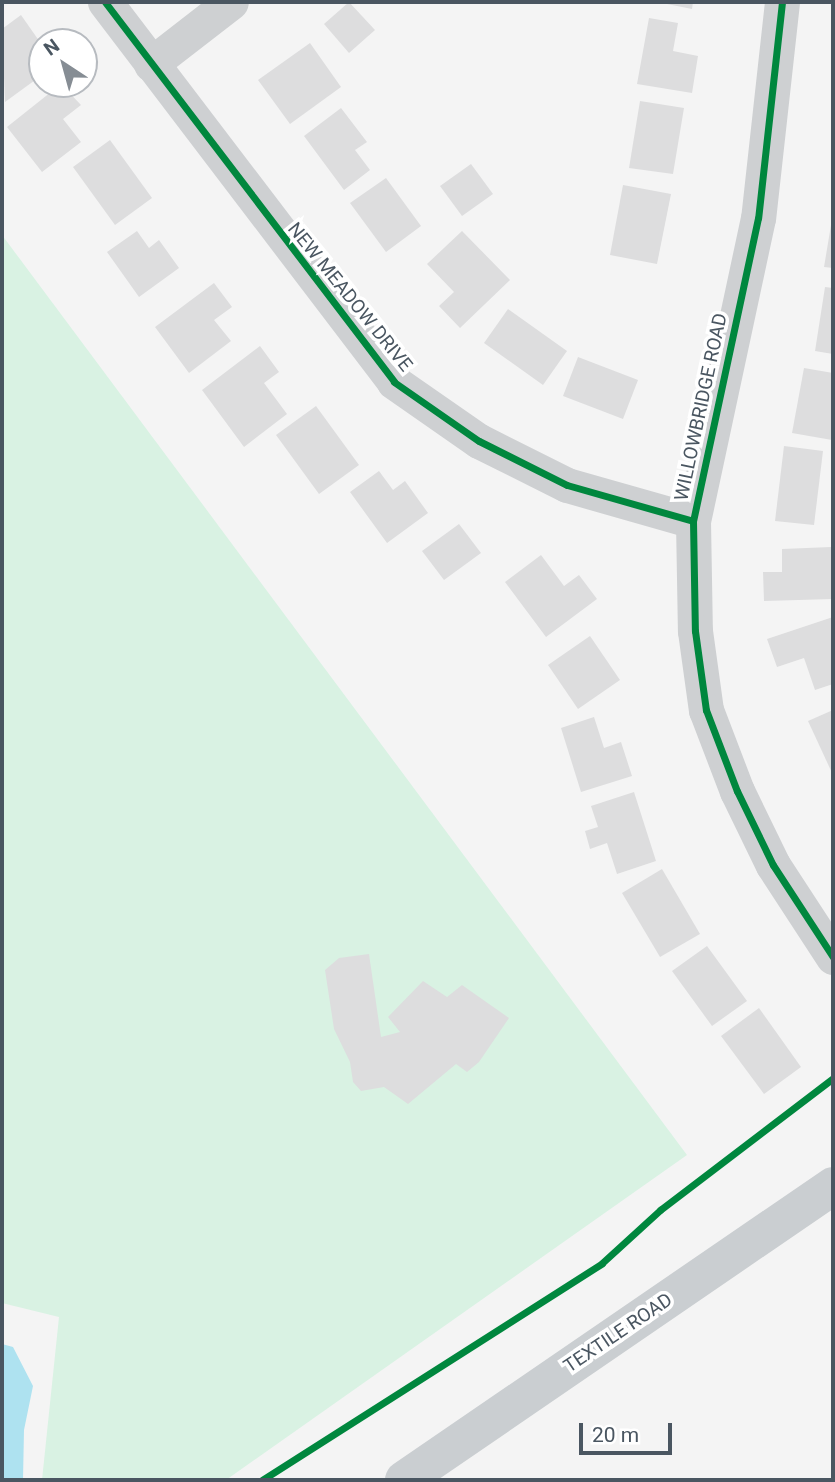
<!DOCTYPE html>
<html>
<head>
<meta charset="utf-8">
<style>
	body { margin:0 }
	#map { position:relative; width:835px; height:1482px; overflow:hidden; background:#f4f4f4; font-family:Roboto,sans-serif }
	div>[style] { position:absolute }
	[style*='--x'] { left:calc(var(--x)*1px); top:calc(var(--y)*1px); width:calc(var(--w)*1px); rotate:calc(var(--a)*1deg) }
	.green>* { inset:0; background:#d9f2e3 }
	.water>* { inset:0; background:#aee2f0 }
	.building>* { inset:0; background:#ddddde }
	.minor>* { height:35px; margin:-17.5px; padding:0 17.5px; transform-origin:17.5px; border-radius:17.5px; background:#ced0d2 }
	.major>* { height:38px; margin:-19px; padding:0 19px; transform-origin:19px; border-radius:19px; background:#caced1 }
	.cycleway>* { height:7px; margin:-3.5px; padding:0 3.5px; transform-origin:3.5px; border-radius:3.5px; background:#00873e }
	span { translate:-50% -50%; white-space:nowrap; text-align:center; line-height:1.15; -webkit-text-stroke:7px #fff; paint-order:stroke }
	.street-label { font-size:19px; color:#4a5661 }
	.frame { position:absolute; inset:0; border:4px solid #4a5661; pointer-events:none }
	.north { position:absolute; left:28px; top:28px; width:70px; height:70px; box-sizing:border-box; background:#fff; border:2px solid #b7bbc0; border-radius:50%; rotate:324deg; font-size:19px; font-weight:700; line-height:28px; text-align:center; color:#4a5661 }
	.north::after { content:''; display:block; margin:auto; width:24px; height:32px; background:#868d94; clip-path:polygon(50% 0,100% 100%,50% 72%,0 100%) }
	.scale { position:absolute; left:579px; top:1423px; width:93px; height:32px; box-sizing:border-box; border:4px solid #4a5661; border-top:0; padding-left:9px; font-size:21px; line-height:24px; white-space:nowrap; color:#4a5661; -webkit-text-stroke:5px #fff; paint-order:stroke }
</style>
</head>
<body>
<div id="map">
	<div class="green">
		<i style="clip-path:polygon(2px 235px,687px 1155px,226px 1480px,42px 1480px,59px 1317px,2px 1303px)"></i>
	</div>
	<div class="water">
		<i style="clip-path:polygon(2px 1344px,13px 1347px,33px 1386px,24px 1430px,23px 1480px,2px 1480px)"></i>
	</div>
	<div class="building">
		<i style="clip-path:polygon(349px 2px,375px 30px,349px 53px,324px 24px)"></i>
		<i style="clip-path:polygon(657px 2px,693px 2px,692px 9px)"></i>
		<i style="clip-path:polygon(21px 15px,42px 45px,42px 75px,5px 102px,2px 29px)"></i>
		<i style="clip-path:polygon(649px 18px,678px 23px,673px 51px,698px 56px,692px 93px,637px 84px)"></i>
		<i style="clip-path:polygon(310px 43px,341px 87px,290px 124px,258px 80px)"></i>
		<i style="clip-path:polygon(61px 84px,81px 105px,63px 119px,81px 142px,42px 172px,7px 127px)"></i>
		<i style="clip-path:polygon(640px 101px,684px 108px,673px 174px,629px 168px)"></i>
		<i style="clip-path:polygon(341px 108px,367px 142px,355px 150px,370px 170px,344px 190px,304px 136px)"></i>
		<i style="clip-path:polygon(110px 140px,152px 198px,115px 225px,73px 167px)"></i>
		<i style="clip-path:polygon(471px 164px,493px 194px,462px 216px,440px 186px)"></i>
		<i style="clip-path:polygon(386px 178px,421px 226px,386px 252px,350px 203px)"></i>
		<i style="clip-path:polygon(623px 185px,671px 194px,657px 264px,610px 255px)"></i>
		<i style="clip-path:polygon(832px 219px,833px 219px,833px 268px,824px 267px)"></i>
		<i style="clip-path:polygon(137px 231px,149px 248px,159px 240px,179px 268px,139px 297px,107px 252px)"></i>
		<i style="clip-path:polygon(462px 231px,510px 280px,460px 328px,439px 306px,454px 292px,427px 264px)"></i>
		<i style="clip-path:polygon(214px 283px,232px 307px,214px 320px,231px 341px,189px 373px,155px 327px)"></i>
		<i style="clip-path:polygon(825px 287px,833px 288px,833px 354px,815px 351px)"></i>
		<i style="clip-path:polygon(508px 309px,567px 351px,543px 385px,484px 343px)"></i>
		<i style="clip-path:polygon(260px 346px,279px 372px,264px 383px,287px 414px,244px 447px,202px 390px)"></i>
		<i style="clip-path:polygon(578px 357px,638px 380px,623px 419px,563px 396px)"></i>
		<i style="clip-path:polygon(804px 368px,833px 373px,832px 440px,792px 433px)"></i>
		<i style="clip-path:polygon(316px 406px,359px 465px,319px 494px,276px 435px)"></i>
		<i style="clip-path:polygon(784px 446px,823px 451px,814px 525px,775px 521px)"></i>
		<i style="clip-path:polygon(379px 471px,393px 490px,405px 481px,428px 513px,387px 543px,350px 492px)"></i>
		<i style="clip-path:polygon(459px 524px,481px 553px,444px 580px,422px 551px)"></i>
		<i style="clip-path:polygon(831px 547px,833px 599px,764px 601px,763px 572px,782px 572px,782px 549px)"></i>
		<i style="clip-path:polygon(541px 555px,564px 586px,579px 575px,597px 599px,546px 637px,505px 582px)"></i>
		<i style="clip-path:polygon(833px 617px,833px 684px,815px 690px,804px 658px,777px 667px,767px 639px)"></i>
		<i style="clip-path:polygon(590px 636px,620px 680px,578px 709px,548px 665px)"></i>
		<i style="clip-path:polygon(833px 710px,833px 775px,808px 721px)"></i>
		<i style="clip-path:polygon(594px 717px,604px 748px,621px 742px,632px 776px,581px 792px,561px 728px)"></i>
		<i style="clip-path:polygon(634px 792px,656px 861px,617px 874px,607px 843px,590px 849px,585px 831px,598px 827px,591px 806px)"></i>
		<i style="clip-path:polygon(662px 869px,700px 934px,660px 957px,622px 893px)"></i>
		<i style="clip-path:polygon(707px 946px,747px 1001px,712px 1026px,672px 971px)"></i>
		<i style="clip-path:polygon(369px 954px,381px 1037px,400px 1032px,388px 1017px,423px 981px,447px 997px,462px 985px,509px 1018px,479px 1062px,467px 1072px,456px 1064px,408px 1104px,384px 1087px,361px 1091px,353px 1082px,350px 1062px,334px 1029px,325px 970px,339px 958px)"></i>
		<i style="clip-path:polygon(759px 1008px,801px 1067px,764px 1094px,721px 1036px)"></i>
	</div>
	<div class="minor">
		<i style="--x:105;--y:2;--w:477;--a:52.7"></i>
		<i style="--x:394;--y:382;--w:103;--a:34.8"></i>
		<i style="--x:479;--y:441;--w:98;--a:26.6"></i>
		<i style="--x:567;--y:485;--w:131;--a:15.9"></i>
		<i style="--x:782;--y:2;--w:217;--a:96.3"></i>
		<i style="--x:758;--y:218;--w:310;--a:102.1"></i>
		<i style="--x:693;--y:521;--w:110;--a:89"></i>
		<i style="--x:695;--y:631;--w:80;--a:82.1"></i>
		<i style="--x:706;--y:710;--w:87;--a:69.1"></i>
		<i style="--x:737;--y:791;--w:82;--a:64.1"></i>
		<i style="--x:773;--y:865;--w:110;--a:56.9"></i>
		<i style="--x:151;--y:64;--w:101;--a:-37.8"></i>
	</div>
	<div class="major">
		<i style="--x:404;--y:1480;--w:520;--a:-34.42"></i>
	</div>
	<div class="cycleway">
		<i style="--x:105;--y:2;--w:477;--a:52.7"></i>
		<i style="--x:394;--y:382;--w:103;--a:34.8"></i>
		<i style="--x:479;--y:441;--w:98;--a:26.6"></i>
		<i style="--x:567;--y:485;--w:131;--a:15.9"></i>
		<i style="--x:782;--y:2;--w:217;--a:96.3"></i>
		<i style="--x:758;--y:218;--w:310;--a:102.1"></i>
		<i style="--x:693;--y:521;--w:110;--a:89"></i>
		<i style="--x:695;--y:631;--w:80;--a:82.1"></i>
		<i style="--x:706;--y:710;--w:87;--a:69.1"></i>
		<i style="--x:737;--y:791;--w:82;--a:64.1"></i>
		<i style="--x:773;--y:865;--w:110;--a:56.9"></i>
		<i style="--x:262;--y:1480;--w:403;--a:-32.5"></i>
		<i style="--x:602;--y:1263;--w:79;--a:-42.4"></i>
		<i style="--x:660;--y:1210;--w:218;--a:-37.3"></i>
	</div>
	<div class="street-label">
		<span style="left:350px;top:297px;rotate:51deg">NEW MEADOW DRIVE</span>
		<span style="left:701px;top:407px;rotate:-78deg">WILLOWBRIDGE ROAD</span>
		<span style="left:618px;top:1333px;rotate:-34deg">TEXTILE ROAD</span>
	</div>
	<div class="frame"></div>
	<div class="north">N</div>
	<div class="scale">20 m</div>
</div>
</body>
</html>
